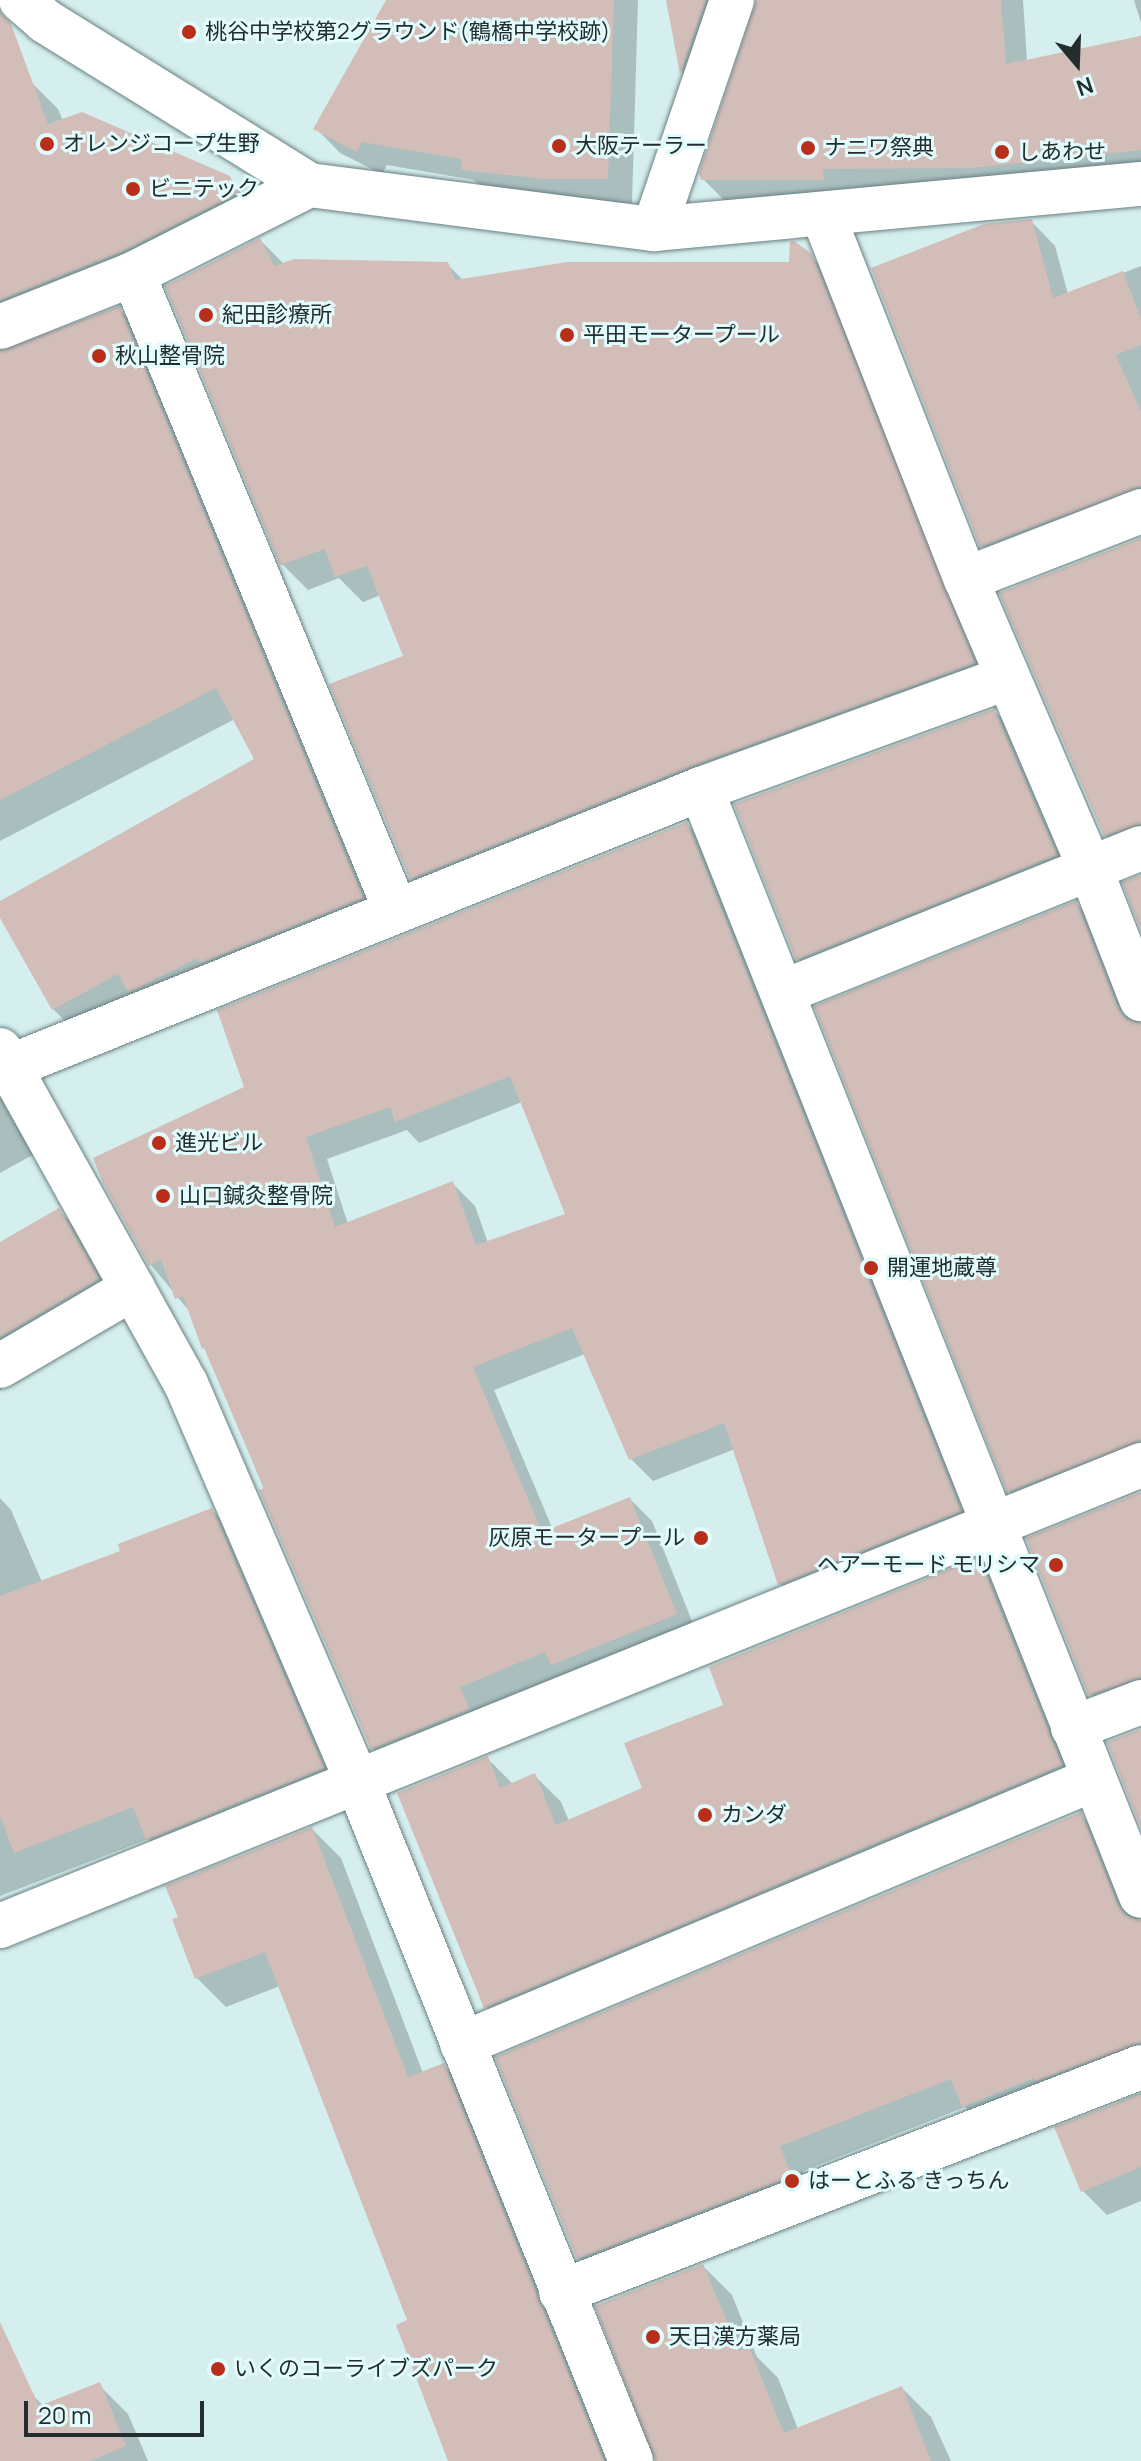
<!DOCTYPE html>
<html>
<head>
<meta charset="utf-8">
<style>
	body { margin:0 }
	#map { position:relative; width:1141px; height:2461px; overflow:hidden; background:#d5eeee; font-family:Manrope,"Noto Sans JP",sans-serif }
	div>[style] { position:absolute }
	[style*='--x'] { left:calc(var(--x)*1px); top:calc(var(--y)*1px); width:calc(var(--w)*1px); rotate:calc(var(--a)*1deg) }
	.shadow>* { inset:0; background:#0003 }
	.building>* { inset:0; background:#d3bdb9 }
	.roads { filter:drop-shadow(0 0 2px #6a8081) drop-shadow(0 0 2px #6a8081) }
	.minor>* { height:44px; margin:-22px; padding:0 22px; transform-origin:22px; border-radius:22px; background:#fff }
	.dots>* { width:22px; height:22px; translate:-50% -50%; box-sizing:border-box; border:4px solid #e2fbfc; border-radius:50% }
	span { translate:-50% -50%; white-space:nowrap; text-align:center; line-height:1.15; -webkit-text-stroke:6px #e2fbfc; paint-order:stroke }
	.poi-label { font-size:22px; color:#242d2d }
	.left { translate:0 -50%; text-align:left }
	.right { translate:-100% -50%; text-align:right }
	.north { position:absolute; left:1037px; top:24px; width:80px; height:80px; -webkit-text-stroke:6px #e2fbfc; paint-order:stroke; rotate:161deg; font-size:22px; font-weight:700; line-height:32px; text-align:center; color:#242d2d }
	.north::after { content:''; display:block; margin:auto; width:28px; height:36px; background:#242d2d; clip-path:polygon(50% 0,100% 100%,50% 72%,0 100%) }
	.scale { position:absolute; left:24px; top:2401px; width:180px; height:36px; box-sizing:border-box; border:4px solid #242d2d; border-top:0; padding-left:10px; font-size:24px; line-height:28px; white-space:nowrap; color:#242d2d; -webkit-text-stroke:6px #e2fbfc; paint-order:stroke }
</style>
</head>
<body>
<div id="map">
	<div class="shadow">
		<i style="clip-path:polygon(390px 0,638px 0,632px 203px,571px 203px,487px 193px,474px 180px,387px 165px,382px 174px,340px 153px,316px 128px)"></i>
		<i style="clip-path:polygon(668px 0,750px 0,705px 96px,682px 73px)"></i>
		<i style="clip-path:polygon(758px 0,1023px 0,1027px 61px,1141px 36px,1141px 177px,727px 203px,703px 179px)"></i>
		<i style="clip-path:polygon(1134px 0,1141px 0,1141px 23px)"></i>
		<i style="clip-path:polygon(0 62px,30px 81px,58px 109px,63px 121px,228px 178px,256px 206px,8px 338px,2px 351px,119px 309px,146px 336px,389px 925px,80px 1036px,53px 1009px,0 913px,0 903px,257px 760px,235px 719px,0 841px)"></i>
		<i style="clip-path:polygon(1031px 221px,1055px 246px,1068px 294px,1141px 266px,1141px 518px,1006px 570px,982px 546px)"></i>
		<i style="clip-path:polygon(260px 240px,284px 264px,447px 264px,464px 281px,791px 264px,810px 256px,837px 282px,999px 689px,437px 904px,411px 878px,405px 657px,381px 595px,363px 602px,339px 578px,308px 590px,282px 564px)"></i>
		<i style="clip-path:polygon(1141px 540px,1141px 856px,1130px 859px,1105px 835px)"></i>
		<i style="clip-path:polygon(994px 711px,1018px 735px,1080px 879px,822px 983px,798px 959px)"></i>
		<i style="clip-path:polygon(evenodd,687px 824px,709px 846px,982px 1533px,802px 1606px,780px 1584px,735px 1449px,653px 1481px,631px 1459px,585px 1354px,494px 1390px,553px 1530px,630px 1499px,652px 1521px,698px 1636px,394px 1770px,372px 1748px,190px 1312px,151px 1265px,246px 1088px,687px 824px,522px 1102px,567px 1216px,488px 1243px,475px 1206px,453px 1184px,348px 1224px,327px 1159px,407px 1130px,419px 1143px,522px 1102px)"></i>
		<i style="clip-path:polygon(1076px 903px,1100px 928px,1141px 1025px,1141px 1472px,1033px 1515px,1009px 1491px)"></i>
		<i style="clip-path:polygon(0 1095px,16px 1111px,38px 1152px,0 1173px)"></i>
		<i style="clip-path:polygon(59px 1211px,87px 1238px,125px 1307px,15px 1372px,0 1391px,0 1244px)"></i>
		<i style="clip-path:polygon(0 1498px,11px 1510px,42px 1582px,123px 1552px,212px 1510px,239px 1538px,350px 1796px,176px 1866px,148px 1839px,0 1896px)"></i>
		<i style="clip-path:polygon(979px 1560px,1005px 1586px,1087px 1792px,512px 2033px,486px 2007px,487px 1758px,513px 1784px,535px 1776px,561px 1802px,569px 1821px,644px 1789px,726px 1706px)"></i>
		<i style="clip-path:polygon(1141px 1584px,1141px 1710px,1114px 1719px,1090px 1694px)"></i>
		<i style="clip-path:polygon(1080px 1814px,1104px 1838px,1141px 1922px,1141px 2073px,988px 2130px,965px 2107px,803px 2171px,815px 2200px,603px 2282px,578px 2258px)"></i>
		<i style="clip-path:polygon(312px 1829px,341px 1858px,423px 2073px,443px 2065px,472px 2094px,619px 2461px,450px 2461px,409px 2321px,280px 1986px,226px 2007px,197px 1978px)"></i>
		<i style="clip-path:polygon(1141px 2093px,1141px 2201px,1107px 2215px,1083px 2191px,1057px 2128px)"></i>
		<i style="clip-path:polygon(703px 2266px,732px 2295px,757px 2357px,778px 2378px,798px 2429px,902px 2388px,931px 2417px,951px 2461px,657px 2461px)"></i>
		<i style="clip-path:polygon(99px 2385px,128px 2414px,148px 2461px,0 2461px,0 2407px,32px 2394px,44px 2407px)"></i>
	</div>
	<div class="building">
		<i style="clip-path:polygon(386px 0,614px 0,608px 179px,545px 179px,461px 170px,462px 159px,362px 142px,357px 152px,313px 129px)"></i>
		<i style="clip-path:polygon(666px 0,706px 0,680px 74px)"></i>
		<i style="clip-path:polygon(756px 0,1001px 0,1006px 64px,1141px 36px,1141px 150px,970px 168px,823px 169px,824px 180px,701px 180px,699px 173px)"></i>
		<i style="clip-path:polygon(0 12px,11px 24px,48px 124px,82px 112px,230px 176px,238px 193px,123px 251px,0 300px)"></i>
		<i style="clip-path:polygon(1032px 219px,1053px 298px,1123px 271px,1141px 319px,1141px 345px,1116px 355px,1141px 412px,1141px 487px,980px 547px,871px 268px,984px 224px)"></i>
		<i style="clip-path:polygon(260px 238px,274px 266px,294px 259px,448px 262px,455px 280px,567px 262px,789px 262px,790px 242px,794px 241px,812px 254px,975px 663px,692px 766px,410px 879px,329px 684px,403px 656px,367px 566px,335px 577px,325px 549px,280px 565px,165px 286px)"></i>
		<i style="clip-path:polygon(119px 306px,363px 898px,200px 963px,198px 958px,128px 992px,118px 974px,52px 1010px,0 918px,0 901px,254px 759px,216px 688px,0 800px,0 351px)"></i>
		<i style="clip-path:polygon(1141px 538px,1141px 824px,1104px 836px,999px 593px)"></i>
		<i style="clip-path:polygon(994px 709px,1057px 855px,796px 960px,734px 804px)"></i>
		<i style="clip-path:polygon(evenodd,687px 822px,961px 1511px,778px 1585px,724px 1423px,629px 1460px,572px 1328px,473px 1367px,542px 1532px,630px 1497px,677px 1614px,551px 1665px,545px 1652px,460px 1687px,469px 1709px,371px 1749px,259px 1490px,264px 1488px,204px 1348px,202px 1349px,183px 1296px,175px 1299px,161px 1259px,149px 1266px,103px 1183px,93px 1158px,244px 1087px,217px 1010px,687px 822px,510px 1076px,565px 1214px,476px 1245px,453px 1181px,335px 1227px,306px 1137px,390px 1107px,395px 1122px,510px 1076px)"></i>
		<i style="clip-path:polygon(1141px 875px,1141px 930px,1122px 882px)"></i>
		<i style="clip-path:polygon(1076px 901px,1118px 1008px,1126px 1019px,1141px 1023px,1141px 1441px,1007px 1492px,814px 1006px)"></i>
		<i style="clip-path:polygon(59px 1208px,99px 1279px,0 1337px,0 1242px)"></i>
		<i style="clip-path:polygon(1141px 1492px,1141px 1678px,1088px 1695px,1026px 1538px)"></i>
		<i style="clip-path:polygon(212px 1508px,324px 1768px,146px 1840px,133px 1807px,14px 1853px,0 1816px,0 1596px,120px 1551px,118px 1544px)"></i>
		<i style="clip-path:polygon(979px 1557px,1062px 1765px,484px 2008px,397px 1793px,488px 1756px,500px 1788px,535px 1773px,556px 1825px,642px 1788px,624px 1743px,723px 1705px,709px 1667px)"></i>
		<i style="clip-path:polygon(1141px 1729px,1141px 1828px,1107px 1742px)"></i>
		<i style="clip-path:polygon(1081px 1812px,1118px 1905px,1126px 1916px,1141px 1920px,1141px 2043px,1035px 2081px,1034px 2078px,962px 2107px,951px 2079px,780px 2146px,792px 2176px,577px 2259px,495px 2057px)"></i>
		<i style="clip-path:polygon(312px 1827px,408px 2077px,444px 2063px,604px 2461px,448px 2461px,396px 2325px,407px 2320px,265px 1952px,195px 1979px,172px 1919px,178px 1917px,165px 1886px)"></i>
		<i style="clip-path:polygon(1141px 2094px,1141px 2167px,1081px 2192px,1054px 2127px)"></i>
		<i style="clip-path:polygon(703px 2264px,739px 2351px,749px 2347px,784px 2433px,902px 2386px,931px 2461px,655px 2461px,595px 2306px)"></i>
		<i style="clip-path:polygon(0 2322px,39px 2406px,100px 2382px,126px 2446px,90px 2461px,0 2461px)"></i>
	</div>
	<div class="roads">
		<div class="minor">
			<i style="--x:21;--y:0;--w:32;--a:41"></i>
			<i style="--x:45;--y:21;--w:311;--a:31.8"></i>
			<i style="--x:309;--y:185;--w:348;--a:7.3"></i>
			<i style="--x:654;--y:229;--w:489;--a:-5.3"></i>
			<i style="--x:823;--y:215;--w:391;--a:68.6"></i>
			<i style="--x:966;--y:579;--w:314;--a:66.8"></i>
			<i style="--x:1090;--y:868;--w:141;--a:68.7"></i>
			<i style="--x:654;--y:229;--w:242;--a:-71.2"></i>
			<i style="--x:133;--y:274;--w:687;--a:67.58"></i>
			<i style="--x:0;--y:327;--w:143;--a:-21.7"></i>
			<i style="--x:133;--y:274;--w:197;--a:-26.8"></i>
			<i style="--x:966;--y:579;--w:188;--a:-21.2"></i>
			<i style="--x:701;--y:789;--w:1191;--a:68.32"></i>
			<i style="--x:783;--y:992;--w:386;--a:-21.9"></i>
			<i style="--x:0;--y:1050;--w:382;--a:60.9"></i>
			<i style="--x:186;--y:1384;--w:432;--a:66.7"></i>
			<i style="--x:357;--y:1781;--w:733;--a:68.05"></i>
			<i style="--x:9;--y:1067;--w:746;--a:-21.89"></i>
			<i style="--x:701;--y:789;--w:325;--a:-20"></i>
			<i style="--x:0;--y:1366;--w:154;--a:-30.4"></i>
			<i style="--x:1073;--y:1728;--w:73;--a:-20.9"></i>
			<i style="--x:0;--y:1926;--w:1231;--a:-22"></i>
			<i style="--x:462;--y:2044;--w:685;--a:-22.75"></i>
			<i style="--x:561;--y:2292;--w:622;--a:-21.2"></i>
		</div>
	</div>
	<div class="dots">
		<i style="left:189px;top:32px;background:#b92d1b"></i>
		<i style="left:47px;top:144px;background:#b92d1b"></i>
		<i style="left:559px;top:146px;background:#b92d1b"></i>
		<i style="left:808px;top:148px;background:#b92d1b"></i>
		<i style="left:1002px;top:152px;background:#b92d1b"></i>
		<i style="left:133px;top:189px;background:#b92d1b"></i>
		<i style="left:206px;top:315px;background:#b92d1b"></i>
		<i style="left:567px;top:335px;background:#b92d1b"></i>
		<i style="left:99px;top:356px;background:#b92d1b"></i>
		<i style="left:159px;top:1143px;background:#b92d1b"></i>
		<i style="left:163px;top:1196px;background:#b92d1b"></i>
		<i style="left:871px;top:1268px;background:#b92d1b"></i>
		<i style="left:701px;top:1538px;background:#b92d1b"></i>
		<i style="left:1056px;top:1565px;background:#b92d1b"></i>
		<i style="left:705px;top:1815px;background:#b92d1b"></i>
		<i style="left:792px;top:2181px;background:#b92d1b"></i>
		<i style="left:653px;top:2337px;background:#b92d1b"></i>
		<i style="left:218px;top:2369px;background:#b92d1b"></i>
	</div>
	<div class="poi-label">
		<span class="left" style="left:205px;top:32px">桃谷中学校第2グラウンド(鶴橋中学校跡)</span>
		<span class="left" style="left:63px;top:144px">オレンジコープ生野</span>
		<span class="left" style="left:575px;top:146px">大阪テーラー</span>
		<span class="left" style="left:824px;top:148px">ナニワ祭典</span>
		<span class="left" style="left:1018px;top:152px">しあわせ</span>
		<span class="left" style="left:149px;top:189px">ビニテック</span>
		<span class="left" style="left:222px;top:315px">紀田診療所</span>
		<span class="left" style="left:583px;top:335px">平田モータープール</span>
		<span class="left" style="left:115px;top:356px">秋山整骨院</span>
		<span class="left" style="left:175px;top:1143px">進光ビル</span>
		<span class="left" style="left:179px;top:1196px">山口鍼灸整骨院</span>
		<span class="left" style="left:887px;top:1268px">開運地蔵尊</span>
		<span class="right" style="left:685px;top:1538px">灰原モータープール</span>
		<span class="right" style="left:1040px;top:1565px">ヘアーモード モリシマ</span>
		<span class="left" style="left:721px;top:1815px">カンダ</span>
		<span class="left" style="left:808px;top:2181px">はーとふる きっちん</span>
		<span class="left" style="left:669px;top:2337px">天日漢方薬局</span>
		<span class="left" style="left:234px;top:2369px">いくのコーライブズパーク</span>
	</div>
	<div class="north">N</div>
	<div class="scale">20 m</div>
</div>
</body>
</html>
